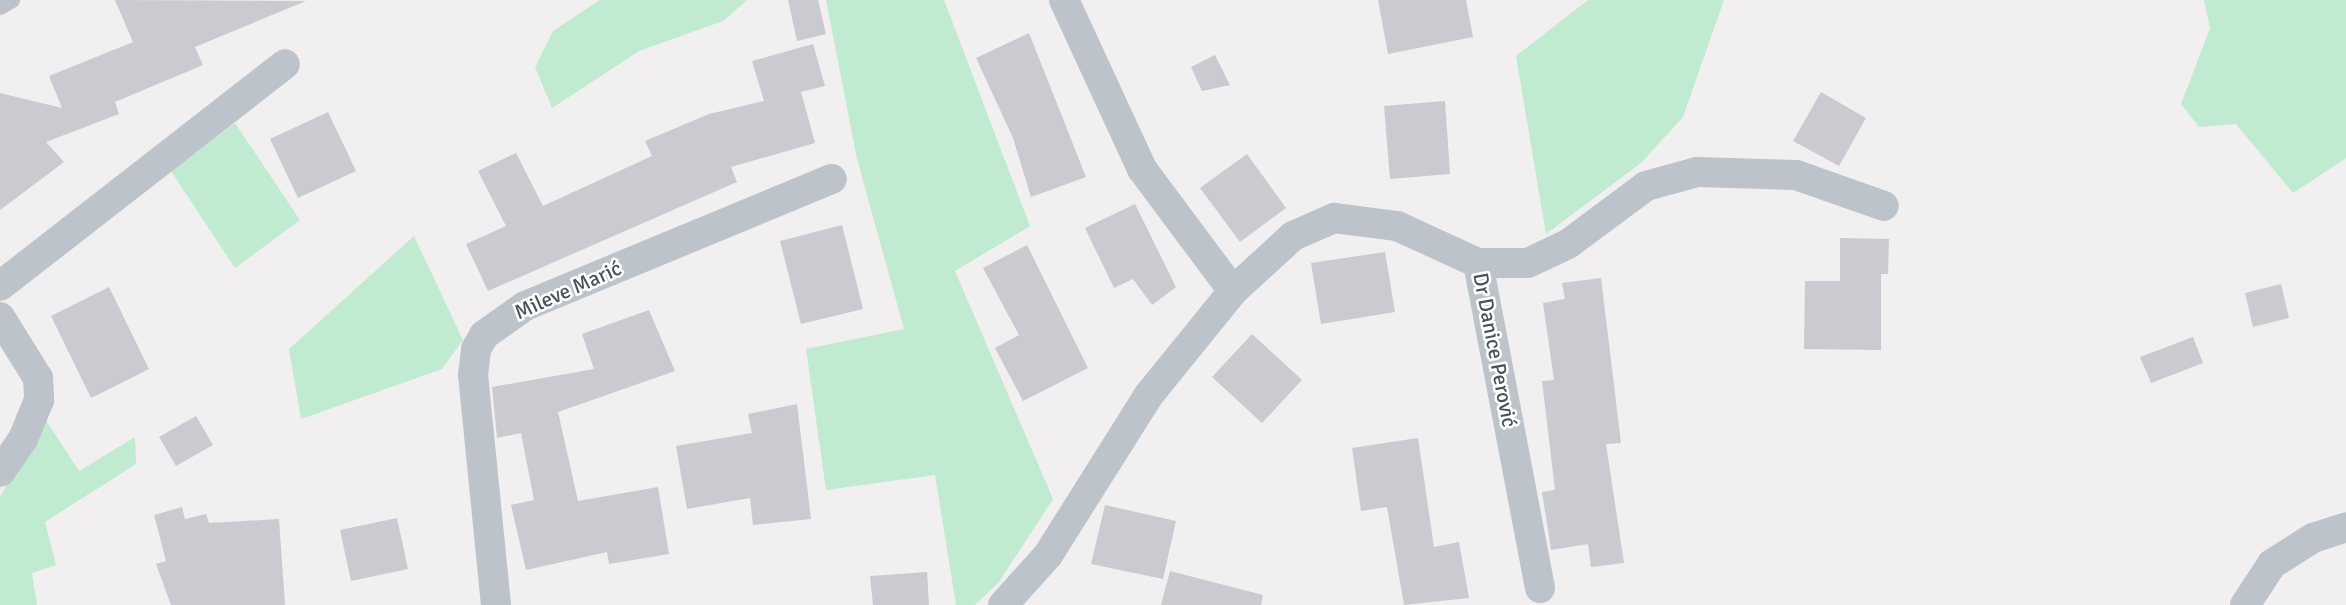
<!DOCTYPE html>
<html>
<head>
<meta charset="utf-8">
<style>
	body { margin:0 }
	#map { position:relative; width:2346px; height:605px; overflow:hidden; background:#f1efef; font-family:Signika,sans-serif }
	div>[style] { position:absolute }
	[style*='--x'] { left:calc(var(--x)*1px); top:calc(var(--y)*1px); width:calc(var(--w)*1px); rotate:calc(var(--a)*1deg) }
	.green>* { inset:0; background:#c1ebd0 }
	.building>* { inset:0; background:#c9cbd1 }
	.lane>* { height:16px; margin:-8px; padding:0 8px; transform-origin:8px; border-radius:8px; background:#bcc3ca }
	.street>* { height:30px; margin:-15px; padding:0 15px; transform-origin:15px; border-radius:15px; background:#bcc3ca }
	span { translate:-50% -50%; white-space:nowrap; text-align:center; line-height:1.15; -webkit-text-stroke:5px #fff; paint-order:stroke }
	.street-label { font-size:21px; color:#49525a }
</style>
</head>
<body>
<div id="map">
	<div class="green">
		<i style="clip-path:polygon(600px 0,747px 0,723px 21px,639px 51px,552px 108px,535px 67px,553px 31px)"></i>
		<i style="clip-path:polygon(826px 0,944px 0,1030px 226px,955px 271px,1053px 499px,999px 582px,975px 605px,956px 605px,935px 475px,826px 490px,806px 349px,904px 329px,857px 159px)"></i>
		<i style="clip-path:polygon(1588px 0,1724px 0,1683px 117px,1641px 163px,1546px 234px,1516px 56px)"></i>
		<i style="clip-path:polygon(2204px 0,2346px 0,2346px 158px,2293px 193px,2236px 124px,2199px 127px,2181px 104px,2210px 28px)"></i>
		<i style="clip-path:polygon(235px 123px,300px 220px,235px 268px,171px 171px)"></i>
		<i style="clip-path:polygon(414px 236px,463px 340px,442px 369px,301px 419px,289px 349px)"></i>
		<i style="clip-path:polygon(45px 419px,79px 471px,135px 437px,136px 464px,45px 522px,56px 565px,32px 573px,37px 605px,0 605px,0 497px)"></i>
	</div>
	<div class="building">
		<i style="clip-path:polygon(115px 0,306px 1px,195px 47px,203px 65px,115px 102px,119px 114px,46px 142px,64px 162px,0 210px,0 93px,62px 108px,49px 76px,133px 42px)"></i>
		<i style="clip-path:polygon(788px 0,818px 0,826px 34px,797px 41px)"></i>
		<i style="clip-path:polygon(1378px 0,1466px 0,1473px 37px,1388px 54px)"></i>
		<i style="clip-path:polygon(1029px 33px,1086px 177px,1031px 197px,1013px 138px,976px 58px)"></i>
		<i style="clip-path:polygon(813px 44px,825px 86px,801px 92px,815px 143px,731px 167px,737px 182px,488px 291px,466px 244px,506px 226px,478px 171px,516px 153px,543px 206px,652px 156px,645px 141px,709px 114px,764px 101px,752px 61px)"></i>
		<i style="clip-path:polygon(1215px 55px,1230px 85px,1202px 91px,1191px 67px)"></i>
		<i style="clip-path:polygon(1821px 92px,1866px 118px,1839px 166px,1793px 141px)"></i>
		<i style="clip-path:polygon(1445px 101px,1450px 174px,1390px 179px,1384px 106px)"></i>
		<i style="clip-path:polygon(328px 112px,356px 171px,298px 198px,270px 139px)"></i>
		<i style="clip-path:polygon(1247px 154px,1286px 208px,1240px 242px,1200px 188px)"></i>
		<i style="clip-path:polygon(1135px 204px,1176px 287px,1152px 305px,1133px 279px,1114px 288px,1085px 228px)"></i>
		<i style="clip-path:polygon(842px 225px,863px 309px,801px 324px,780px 241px)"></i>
		<i style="clip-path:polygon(1840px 238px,1889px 239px,1888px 274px,1881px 274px,1881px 350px,1804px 349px,1805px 281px,1840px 281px)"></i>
		<i style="clip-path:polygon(1027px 245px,1088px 368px,1023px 401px,995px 348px,1019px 335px,983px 268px)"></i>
		<i style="clip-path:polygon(1385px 252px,1395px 312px,1321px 324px,1311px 263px)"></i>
		<i style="clip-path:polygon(1601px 278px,1621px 443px,1606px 444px,1624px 563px,1591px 567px,1588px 544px,1551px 550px,1542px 492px,1555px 490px,1542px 381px,1554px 380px,1543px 303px,1565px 299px,1562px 283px)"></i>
		<i style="clip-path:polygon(2281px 284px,2289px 318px,2253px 327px,2245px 293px)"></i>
		<i style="clip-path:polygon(109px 287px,149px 369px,91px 398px,51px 316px)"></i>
		<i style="clip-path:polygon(649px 310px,675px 371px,558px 412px,578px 501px,658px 487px,669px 554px,609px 564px,607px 552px,526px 570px,511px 505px,534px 500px,521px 433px,497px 438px,492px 387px,594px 369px,582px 334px)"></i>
		<i style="clip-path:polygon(1252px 334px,1302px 380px,1262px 423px,1212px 377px)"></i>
		<i style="clip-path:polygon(2193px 337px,2203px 363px,2151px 383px,2140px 357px)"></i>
		<i style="clip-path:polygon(797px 404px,811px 519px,753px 525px,750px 498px,687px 509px,676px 446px,752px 433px,748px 414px)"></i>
		<i style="clip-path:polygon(196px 416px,213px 445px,176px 466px,159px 437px)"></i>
		<i style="clip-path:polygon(1418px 438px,1434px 547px,1459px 542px,1469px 598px,1404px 605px,1387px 507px,1361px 511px,1352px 448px)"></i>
		<i style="clip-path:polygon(1105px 505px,1176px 521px,1163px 579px,1091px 564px)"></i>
		<i style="clip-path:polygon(182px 507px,185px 519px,206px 514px,209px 523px,279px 519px,285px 605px,171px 605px,156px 564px,166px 561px,154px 515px)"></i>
		<i style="clip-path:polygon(397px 518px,408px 569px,351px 581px,340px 530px)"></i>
		<i style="clip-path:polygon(1170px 571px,1263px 595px,1261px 605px,1161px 605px)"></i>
		<i style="clip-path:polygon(927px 572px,929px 605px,873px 605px,870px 576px)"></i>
	</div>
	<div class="lane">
		<i style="--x:0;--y:7;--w:14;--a:-30"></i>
	</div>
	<div class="street">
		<i style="--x:1064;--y:0;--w:186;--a:65.2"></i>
		<i style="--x:1142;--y:169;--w:152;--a:53.3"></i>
		<i style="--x:1478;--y:263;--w:50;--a:0"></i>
		<i style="--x:1528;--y:263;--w:44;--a:-25.4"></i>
		<i style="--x:1568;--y:244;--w:97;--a:-36.6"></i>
		<i style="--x:1646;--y:186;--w:53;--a:-15.4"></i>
		<i style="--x:1697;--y:172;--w:99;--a:1.7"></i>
		<i style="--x:1796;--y:175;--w:93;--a:19.4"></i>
		<i style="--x:0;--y:286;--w:361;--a:-37.9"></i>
		<i style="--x:0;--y:317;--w:72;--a:58.1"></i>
		<i style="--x:38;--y:378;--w:22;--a:87"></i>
		<i style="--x:39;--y:400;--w:42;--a:112.3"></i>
		<i style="--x:23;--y:439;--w:40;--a:124.9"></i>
		<i style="--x:496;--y:605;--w:231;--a:-95.7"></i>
		<i style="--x:473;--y:375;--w:26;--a:-83"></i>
		<i style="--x:476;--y:349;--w:16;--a:-60"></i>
		<i style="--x:484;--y:335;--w:50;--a:-35.3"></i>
		<i style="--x:525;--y:306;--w:332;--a:-22.5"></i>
		<i style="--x:1003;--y:605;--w:67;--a:-48"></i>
		<i style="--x:1048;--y:555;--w:188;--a:-57.8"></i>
		<i style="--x:1148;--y:396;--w:135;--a:-51"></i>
		<i style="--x:1233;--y:291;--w:81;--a:-42.5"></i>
		<i style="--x:1293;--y:236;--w:45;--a:-23.7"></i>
		<i style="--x:1334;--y:218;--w:64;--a:7.2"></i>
		<i style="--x:1397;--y:226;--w:89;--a:24.6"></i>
		<i style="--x:1478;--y:263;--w:331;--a:79.2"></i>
		<i style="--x:2245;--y:605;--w:49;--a:-56.6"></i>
		<i style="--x:2272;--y:564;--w:49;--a:-32.4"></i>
		<i style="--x:2313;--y:538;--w:35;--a:-18"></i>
	</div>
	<div class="street-label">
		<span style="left:568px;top:290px;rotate:-24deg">Mileve Marić</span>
		<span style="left:1495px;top:350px;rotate:79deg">Dr Danice Perović</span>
	</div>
</div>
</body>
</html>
